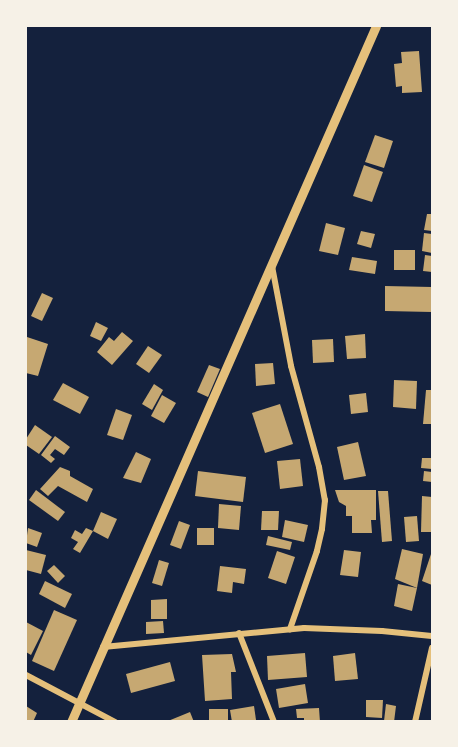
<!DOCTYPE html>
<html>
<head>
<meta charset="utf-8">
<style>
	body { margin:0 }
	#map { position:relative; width:458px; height:747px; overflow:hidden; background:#14213d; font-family:"Asap Condensed",sans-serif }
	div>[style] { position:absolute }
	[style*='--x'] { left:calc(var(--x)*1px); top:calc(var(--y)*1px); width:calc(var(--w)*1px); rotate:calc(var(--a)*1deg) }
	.building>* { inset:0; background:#c6a872 }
	.minor>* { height:6px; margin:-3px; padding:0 3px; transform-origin:3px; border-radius:3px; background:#e5c07b }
	.tertiary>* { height:9px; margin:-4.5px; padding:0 4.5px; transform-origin:4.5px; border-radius:4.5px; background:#e5c07b }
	span { translate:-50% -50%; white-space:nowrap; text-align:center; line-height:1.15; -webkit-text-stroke:5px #f6f1e7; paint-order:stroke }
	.frame { position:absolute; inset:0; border:27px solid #f6f1e7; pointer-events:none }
</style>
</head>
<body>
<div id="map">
	<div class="building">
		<i style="clip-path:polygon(419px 51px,422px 92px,402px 93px,402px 86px,396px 87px,394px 64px,402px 63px,401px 52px)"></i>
		<i style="clip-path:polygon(375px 135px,393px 141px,384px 168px,365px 162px)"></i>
		<i style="clip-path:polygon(364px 165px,383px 172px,372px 202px,353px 196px)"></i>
		<i style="clip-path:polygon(427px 214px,432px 214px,432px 231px,424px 230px)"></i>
		<i style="clip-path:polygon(326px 223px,345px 228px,338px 255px,319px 251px)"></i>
		<i style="clip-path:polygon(361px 231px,375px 234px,371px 248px,357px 244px)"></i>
		<i style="clip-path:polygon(424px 233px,432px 234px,432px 253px,422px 251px)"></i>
		<i style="clip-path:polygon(394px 250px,415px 250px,415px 270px,394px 270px)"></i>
		<i style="clip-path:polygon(425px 255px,432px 256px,432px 272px,423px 271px)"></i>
		<i style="clip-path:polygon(352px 257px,377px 261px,375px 274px,349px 270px)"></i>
		<i style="clip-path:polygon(385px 286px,432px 287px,432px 312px,385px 311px)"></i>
		<i style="clip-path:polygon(42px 293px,53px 298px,42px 321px,31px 316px)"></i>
		<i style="clip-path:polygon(96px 322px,108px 328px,101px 341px,90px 336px)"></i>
		<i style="clip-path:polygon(122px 332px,133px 341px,112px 365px,97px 352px,109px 337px,114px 341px)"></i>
		<i style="clip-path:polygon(365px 334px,366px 358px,347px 359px,345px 336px)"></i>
		<i style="clip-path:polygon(27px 337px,48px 344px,38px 376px,26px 373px)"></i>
		<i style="clip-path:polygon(333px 339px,334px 362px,313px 363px,312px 340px)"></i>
		<i style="clip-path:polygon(148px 346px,162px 355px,149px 373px,136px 364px)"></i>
		<i style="clip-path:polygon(273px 363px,275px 384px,256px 386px,255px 364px)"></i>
		<i style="clip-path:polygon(209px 365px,220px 369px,208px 397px,197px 392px)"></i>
		<i style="clip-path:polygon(394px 380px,417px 381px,416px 409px,393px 407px)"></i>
		<i style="clip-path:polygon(63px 383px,89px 397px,80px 414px,53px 400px)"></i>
		<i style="clip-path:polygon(154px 384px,163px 390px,152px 410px,142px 404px)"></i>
		<i style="clip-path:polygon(426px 390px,432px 390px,432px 424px,423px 424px)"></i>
		<i style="clip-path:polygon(366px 393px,368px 412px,351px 414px,349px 395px)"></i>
		<i style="clip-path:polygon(162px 395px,176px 403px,164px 423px,151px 416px)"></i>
		<i style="clip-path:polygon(280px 404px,293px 444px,265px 453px,252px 413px)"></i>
		<i style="clip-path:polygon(116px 409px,132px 415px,123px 440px,107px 435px)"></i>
		<i style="clip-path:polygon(35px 425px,52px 437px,39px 454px,26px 445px,26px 439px)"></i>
		<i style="clip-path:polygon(55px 436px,70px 447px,64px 455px,55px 449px,50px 455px,55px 459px,51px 463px,41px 455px)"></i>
		<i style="clip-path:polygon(358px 442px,366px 476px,344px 480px,337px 447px)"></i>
		<i style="clip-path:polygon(136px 452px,151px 459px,141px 483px,123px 478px)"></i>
		<i style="clip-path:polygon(422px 458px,432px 458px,432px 469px,421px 468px)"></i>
		<i style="clip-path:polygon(300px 459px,303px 486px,280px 489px,277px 461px)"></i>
		<i style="clip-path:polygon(60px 467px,70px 471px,70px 476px,93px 489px,87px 502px,58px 486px,48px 496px,40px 489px)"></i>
		<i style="clip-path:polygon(198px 471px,246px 477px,243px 502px,195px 496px)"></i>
		<i style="clip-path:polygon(424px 471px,432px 472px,432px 482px,423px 481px)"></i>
		<i style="clip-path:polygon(36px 490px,65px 512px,58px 521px,29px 500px)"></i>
		<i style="clip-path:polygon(335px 490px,376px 490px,376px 520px,371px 520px,372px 533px,352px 533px,352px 516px,346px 516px,346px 506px,339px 502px)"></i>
		<i style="clip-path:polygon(378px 491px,388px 491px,392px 541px,382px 542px)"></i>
		<i style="clip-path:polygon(422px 496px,432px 497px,432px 532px,421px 532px)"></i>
		<i style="clip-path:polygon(219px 504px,241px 506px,239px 530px,218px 528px)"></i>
		<i style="clip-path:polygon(262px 511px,279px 511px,278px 530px,261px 530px)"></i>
		<i style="clip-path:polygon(101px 512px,117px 519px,108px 539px,93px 531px)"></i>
		<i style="clip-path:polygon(417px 516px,419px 541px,406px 542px,404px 517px)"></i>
		<i style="clip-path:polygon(285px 520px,308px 525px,304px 542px,282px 537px)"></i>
		<i style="clip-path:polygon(179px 521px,190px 525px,181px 549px,170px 545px)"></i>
		<i style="clip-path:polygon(28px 528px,42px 533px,37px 547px,26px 543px)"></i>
		<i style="clip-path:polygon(86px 528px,93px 531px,80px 553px,73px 549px,78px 542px,71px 538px,75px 530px,82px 534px)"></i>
		<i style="clip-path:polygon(197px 528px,214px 528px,214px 545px,197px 545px)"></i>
		<i style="clip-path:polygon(268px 536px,292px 542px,290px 550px,266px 545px)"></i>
		<i style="clip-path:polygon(402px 549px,423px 554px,417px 588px,395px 579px)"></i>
		<i style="clip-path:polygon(26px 550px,46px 555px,41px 574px,26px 570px)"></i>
		<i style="clip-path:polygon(344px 550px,361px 552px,358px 577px,340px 575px)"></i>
		<i style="clip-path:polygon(277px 551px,295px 557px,286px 584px,268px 578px)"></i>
		<i style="clip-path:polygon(431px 554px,432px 555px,432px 585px,422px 581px)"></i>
		<i style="clip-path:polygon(159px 560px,169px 563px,162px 586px,152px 583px)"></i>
		<i style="clip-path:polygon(54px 565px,65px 576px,58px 583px,47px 571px)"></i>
		<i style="clip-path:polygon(220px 566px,246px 569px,244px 584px,233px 582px,232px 593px,217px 591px)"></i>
		<i style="clip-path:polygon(45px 581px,72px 594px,65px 608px,39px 594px)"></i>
		<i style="clip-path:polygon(398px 584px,417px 588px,412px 611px,394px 606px)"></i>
		<i style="clip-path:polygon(167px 599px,167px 619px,151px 619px,151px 600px)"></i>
		<i style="clip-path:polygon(54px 610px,77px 620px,54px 671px,32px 661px)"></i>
		<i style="clip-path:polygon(163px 621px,164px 633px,146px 634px,146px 622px)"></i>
		<i style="clip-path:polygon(26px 622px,43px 631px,31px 655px,26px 652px)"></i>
		<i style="clip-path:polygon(305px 653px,307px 677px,268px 680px,267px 656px)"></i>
		<i style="clip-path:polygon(355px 653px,358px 679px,335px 681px,333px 656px)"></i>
		<i style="clip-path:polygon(232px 654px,236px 672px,231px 672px,232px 699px,205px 701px,202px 655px)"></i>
		<i style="clip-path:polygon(170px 662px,175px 681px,131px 693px,126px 674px)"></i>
		<i style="clip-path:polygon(305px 684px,308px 703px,279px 708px,276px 689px)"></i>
		<i style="clip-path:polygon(366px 700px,383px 700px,382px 718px,366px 717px)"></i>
		<i style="clip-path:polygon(386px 704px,396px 706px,394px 722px,384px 721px)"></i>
		<i style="clip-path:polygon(26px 706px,37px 713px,33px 722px,26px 722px)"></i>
		<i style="clip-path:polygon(254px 706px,256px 720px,232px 722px,230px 710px)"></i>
		<i style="clip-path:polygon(319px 708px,320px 722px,304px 722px,304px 718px,297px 718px,296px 709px)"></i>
		<i style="clip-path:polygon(209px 709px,228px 709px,228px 722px,209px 722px)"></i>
		<i style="clip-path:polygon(190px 712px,194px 722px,168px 722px,168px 721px)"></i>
	</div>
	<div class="minor">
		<i style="--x:272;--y:266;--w:102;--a:79.2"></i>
		<i style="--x:291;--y:366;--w:105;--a:74.5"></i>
		<i style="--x:319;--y:467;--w:34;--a:80"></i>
		<i style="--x:325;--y:500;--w:29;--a:96"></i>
		<i style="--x:322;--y:529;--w:23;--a:103"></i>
		<i style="--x:317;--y:551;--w:83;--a:109.1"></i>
		<i style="--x:239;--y:633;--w:96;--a:68.5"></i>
		<i style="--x:103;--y:647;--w:202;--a:-5.4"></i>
		<i style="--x:304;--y:628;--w:78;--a:2.2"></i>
		<i style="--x:382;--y:631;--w:50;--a:5.7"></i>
		<i style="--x:26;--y:675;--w:101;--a:27.8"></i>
		<i style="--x:415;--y:722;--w:76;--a:-77.1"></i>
	</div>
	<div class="tertiary">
		<i style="--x:71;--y:722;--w:760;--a:-66.34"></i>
	</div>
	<div class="frame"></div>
</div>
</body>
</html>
